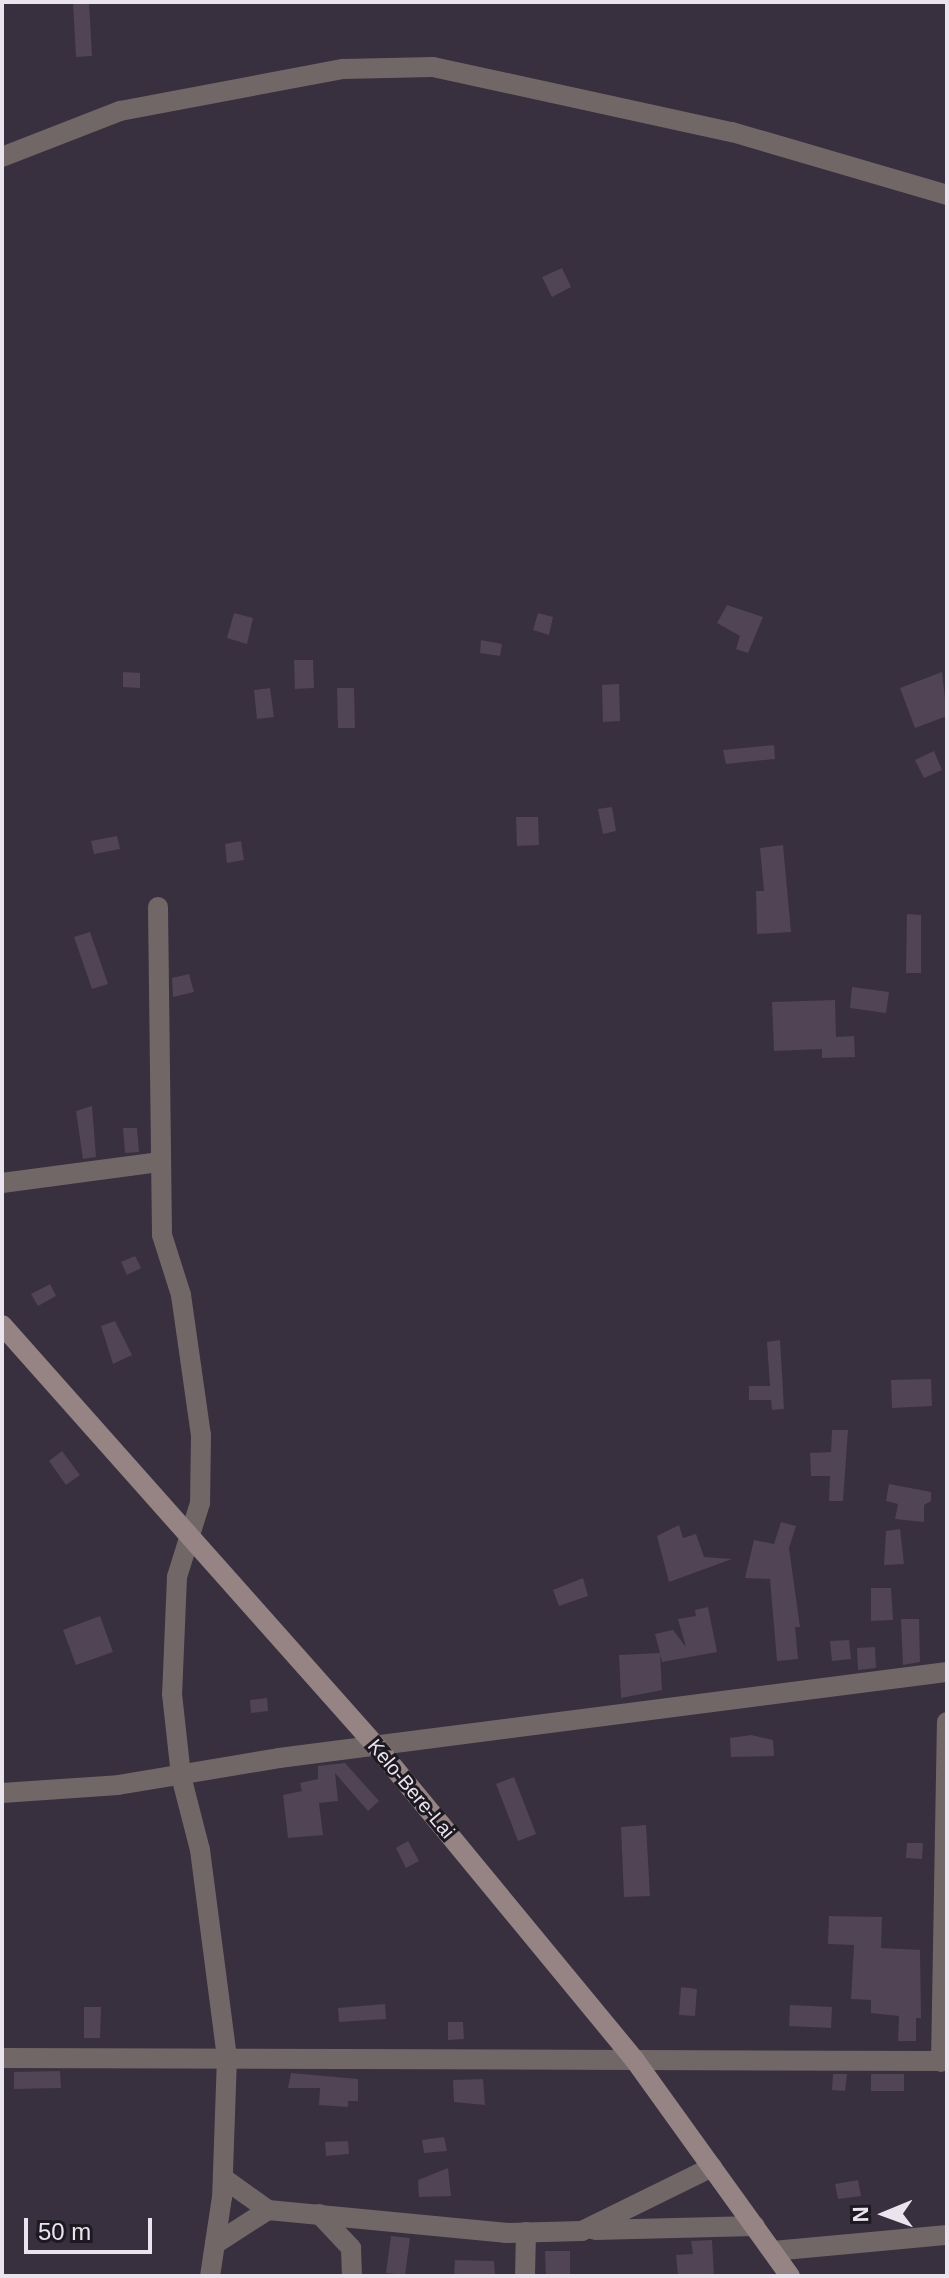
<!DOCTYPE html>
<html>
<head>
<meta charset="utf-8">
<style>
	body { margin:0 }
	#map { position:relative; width:949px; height:2278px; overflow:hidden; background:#382f3f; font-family:Helvetica,sans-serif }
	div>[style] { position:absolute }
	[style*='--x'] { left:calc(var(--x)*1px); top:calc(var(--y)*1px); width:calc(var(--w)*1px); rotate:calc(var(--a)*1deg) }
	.building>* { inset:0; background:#514454 }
	.street>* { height:20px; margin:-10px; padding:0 10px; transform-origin:10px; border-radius:10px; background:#726767 }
	.secondary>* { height:20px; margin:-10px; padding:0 10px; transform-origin:10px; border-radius:10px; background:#958483 }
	span { translate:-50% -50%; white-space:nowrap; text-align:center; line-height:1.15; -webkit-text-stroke:6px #1d1920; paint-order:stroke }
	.street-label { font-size:20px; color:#eae4ef }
	.frame { position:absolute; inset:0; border:4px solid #eae4ef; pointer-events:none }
	.north { position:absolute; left:845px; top:2174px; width:80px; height:80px; -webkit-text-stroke:6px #1d1920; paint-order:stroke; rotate:269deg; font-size:22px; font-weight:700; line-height:32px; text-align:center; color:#eae4ef }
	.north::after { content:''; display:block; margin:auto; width:28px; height:36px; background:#eae4ef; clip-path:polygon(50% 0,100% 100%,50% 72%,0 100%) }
	.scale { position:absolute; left:24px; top:2218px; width:128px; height:36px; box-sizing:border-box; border:4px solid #eae4ef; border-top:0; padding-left:10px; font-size:24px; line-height:28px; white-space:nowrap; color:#eae4ef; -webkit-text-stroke:6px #1d1920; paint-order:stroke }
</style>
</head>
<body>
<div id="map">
	<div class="building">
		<i style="clip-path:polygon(73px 2px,89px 2px,92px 56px,76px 57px)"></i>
		<i style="clip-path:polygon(562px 268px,571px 287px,552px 297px,542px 277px)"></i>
		<i style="clip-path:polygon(727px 605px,763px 617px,748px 653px,736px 649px,740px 636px,717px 623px)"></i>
		<i style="clip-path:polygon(234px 613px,253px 618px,247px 644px,227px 638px)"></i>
		<i style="clip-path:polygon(538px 613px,553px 617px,549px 635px,533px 630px)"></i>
		<i style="clip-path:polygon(481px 640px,502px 644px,500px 656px,480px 653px)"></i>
		<i style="clip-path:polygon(294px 660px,313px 660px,314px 688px,295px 689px)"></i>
		<i style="clip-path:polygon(123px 672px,140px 673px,140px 688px,123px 687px)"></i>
		<i style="clip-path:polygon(942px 672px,947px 716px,915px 728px,900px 688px)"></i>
		<i style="clip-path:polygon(619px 684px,620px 721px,603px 722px,602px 685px)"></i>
		<i style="clip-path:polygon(270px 688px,274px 717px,257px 719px,254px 690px)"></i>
		<i style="clip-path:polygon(337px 688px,354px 688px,355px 728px,338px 728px)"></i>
		<i style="clip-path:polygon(774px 745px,775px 759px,726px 764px,723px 750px)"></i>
		<i style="clip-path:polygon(934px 751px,942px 770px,924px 778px,915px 760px)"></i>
		<i style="clip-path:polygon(612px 807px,616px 831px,603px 834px,598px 809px)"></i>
		<i style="clip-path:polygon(516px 817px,538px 817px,539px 845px,517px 846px)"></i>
		<i style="clip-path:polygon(117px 836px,120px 849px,94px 854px,91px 841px)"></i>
		<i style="clip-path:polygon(241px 841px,244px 860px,227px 863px,225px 844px)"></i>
		<i style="clip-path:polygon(783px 845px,791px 932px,757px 934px,756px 891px,764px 891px,760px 848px)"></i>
		<i style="clip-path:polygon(907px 914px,921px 915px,921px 973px,906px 973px)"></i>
		<i style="clip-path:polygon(90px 932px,108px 984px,92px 989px,74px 937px)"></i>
		<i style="clip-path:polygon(189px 974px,194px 992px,173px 997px,172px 978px)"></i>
		<i style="clip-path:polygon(852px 987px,889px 992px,886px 1013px,850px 1008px)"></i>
		<i style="clip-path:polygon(835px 1000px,836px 1037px,854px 1036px,855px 1057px,822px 1058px,822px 1049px,774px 1051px,772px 1002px)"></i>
		<i style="clip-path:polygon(92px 1106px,96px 1157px,83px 1159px,76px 1111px)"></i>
		<i style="clip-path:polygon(123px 1128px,137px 1128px,139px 1152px,125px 1153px)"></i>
		<i style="clip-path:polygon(135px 1256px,141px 1268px,127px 1275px,121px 1262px)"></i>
		<i style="clip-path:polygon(50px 1284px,56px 1296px,38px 1306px,31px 1294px)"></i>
		<i style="clip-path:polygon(115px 1321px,132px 1355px,113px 1364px,101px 1326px)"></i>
		<i style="clip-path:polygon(780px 1340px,784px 1409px,772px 1410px,771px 1400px,749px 1400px,749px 1386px,770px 1386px,767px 1342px)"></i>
		<i style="clip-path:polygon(931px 1379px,932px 1406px,892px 1408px,891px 1380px)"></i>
		<i style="clip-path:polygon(832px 1430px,848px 1430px,843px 1501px,829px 1501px,830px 1476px,811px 1476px,810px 1453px,831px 1452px)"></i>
		<i style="clip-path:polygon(62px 1451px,80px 1475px,66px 1485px,49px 1461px)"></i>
		<i style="clip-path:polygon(889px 1484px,931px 1492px,931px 1501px,924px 1505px,924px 1522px,895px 1519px,898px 1504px,886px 1501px)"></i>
		<i style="clip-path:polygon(781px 1522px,796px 1526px,789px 1548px,800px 1627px,795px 1627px,798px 1659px,777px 1661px,770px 1579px,745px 1578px,754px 1540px,774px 1544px)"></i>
		<i style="clip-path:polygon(679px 1525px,683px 1538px,696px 1534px,704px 1557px,732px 1559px,669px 1582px,657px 1536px)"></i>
		<i style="clip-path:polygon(900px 1529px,904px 1564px,884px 1565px,886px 1531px)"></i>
		<i style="clip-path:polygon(583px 1578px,588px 1596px,559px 1606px,553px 1590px)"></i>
		<i style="clip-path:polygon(871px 1588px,891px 1588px,893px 1620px,871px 1621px)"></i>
		<i style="clip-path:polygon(708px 1607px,717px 1652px,662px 1662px,660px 1654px,662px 1690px,621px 1698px,619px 1655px,660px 1653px,655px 1634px,673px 1630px,686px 1647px,678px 1619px,696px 1616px,695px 1610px)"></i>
		<i style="clip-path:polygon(100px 1616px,113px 1652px,76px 1665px,63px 1630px)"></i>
		<i style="clip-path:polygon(901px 1619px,919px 1619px,920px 1662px,903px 1665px)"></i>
		<i style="clip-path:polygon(849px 1640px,851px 1659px,832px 1661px,830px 1641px)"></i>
		<i style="clip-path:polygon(875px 1647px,876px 1668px,858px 1670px,857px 1648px)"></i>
		<i style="clip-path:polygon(267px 1698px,268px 1711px,251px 1713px,250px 1700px)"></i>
		<i style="clip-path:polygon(751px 1735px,773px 1740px,774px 1756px,731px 1757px,730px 1738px)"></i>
		<i style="clip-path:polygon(345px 1763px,379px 1801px,368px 1811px,335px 1773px,338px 1801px,319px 1803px,323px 1835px,288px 1838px,283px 1795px,302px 1791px,300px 1783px,318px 1779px,318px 1766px)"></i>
		<i style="clip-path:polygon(514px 1777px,536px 1834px,518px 1841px,496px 1784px)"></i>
		<i style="clip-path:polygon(646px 1825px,650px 1896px,624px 1897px,621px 1827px)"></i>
		<i style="clip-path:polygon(408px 1841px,419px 1861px,406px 1868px,396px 1848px)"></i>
		<i style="clip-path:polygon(907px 1843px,923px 1843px,922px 1859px,906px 1858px)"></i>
		<i style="clip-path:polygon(829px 1916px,882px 1917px,881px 1948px,920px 1950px,921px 2018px,916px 2018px,916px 2041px,898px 2041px,899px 2016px,871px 2013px,871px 2000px,851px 1999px,854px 1945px,828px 1944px)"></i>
		<i style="clip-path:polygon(681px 1987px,697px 1989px,695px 2016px,679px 2015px)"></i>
		<i style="clip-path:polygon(385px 2004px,386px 2019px,339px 2022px,338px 2008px)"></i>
		<i style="clip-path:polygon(790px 2005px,832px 2007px,831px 2028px,789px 2026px)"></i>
		<i style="clip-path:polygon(84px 2007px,101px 2007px,100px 2038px,84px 2038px)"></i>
		<i style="clip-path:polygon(448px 2022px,463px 2022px,464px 2039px,448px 2040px)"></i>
		<i style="clip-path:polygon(60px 2071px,61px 2088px,14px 2089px,14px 2072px)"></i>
		<i style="clip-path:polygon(291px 2073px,358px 2079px,358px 2101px,348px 2101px,348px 2107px,319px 2105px,320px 2088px,288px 2088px)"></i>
		<i style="clip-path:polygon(833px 2074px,847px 2074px,845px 2091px,832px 2090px)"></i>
		<i style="clip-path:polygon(871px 2074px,904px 2074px,904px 2091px,871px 2091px)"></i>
		<i style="clip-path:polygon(483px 2079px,485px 2105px,454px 2102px,453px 2080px)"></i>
		<i style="clip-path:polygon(444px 2137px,447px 2151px,424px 2153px,422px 2140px)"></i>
		<i style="clip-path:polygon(348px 2141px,349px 2154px,326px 2156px,325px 2142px)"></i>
		<i style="clip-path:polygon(448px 2168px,451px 2196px,419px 2197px,418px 2180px)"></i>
		<i style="clip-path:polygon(858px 2180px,861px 2196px,838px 2199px,835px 2184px)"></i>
		<i style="clip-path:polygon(391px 2236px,410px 2238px,405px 2275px,386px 2273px)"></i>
		<i style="clip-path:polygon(712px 2240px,714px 2276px,678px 2276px,676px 2255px,693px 2254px,691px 2241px)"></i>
		<i style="clip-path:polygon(545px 2251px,570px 2251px,570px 2276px,546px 2276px)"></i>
		<i style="clip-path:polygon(455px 2260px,494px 2261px,495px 2276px,454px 2276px)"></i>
	</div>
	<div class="street">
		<i style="--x:2;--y:157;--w:127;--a:-21.3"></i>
		<i style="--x:120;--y:111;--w:227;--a:-10.7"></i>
		<i style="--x:343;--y:69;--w:90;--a:-1.3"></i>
		<i style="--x:433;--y:67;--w:306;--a:12.3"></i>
		<i style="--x:732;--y:132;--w:224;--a:16.3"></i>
		<i style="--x:158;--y:907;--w:328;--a:89.3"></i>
		<i style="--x:162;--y:1235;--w:63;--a:72.4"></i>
		<i style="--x:181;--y:1295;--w:141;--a:81.9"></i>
		<i style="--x:201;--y:1435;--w:68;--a:90.8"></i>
		<i style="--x:200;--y:1503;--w:77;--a:107.3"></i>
		<i style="--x:177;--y:1577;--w:117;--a:92.4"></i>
		<i style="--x:172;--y:1694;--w:82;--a:83.7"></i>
		<i style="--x:181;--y:1776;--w:76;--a:75.6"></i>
		<i style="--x:200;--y:1850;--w:209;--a:82.6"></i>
		<i style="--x:227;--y:2057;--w:140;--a:92"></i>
		<i style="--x:222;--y:2197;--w:80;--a:98.6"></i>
		<i style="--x:2;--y:1183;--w:158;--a:-7.6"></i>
		<i style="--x:2;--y:1793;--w:116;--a:-3.9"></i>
		<i style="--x:118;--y:1785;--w:163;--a:-9.5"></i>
		<i style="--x:279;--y:1758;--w:674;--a:-7.34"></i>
		<i style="--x:2;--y:2058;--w:945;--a:0.18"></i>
		<i style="--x:941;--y:2062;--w:340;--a:-89"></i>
		<i style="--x:223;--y:2178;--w:55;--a:35.4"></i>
		<i style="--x:268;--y:2210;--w:238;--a:5.5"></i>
		<i style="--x:505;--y:2233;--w:77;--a:-1.5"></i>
		<i style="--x:582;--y:2231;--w:145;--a:-26.2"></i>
		<i style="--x:319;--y:2214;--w:47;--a:46.7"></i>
		<i style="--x:351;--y:2248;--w:28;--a:88"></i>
		<i style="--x:595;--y:2230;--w:160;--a:-1.4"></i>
		<i style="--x:215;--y:2244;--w:63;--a:-32.7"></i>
		<i style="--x:773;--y:2251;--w:175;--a:-5.3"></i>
		<i style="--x:525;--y:2276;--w:44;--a:-88.7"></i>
	</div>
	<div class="secondary">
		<i style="--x:2;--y:1325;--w:563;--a:48.38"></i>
		<i style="--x:376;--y:1746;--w:406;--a:50.5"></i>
		<i style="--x:634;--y:2059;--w:267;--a:54.3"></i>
	</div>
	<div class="street-label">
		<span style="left:411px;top:1789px;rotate:50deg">Kelo-Bere-Lai</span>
	</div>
	<div class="frame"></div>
	<div class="north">N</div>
	<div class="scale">50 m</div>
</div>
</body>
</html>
